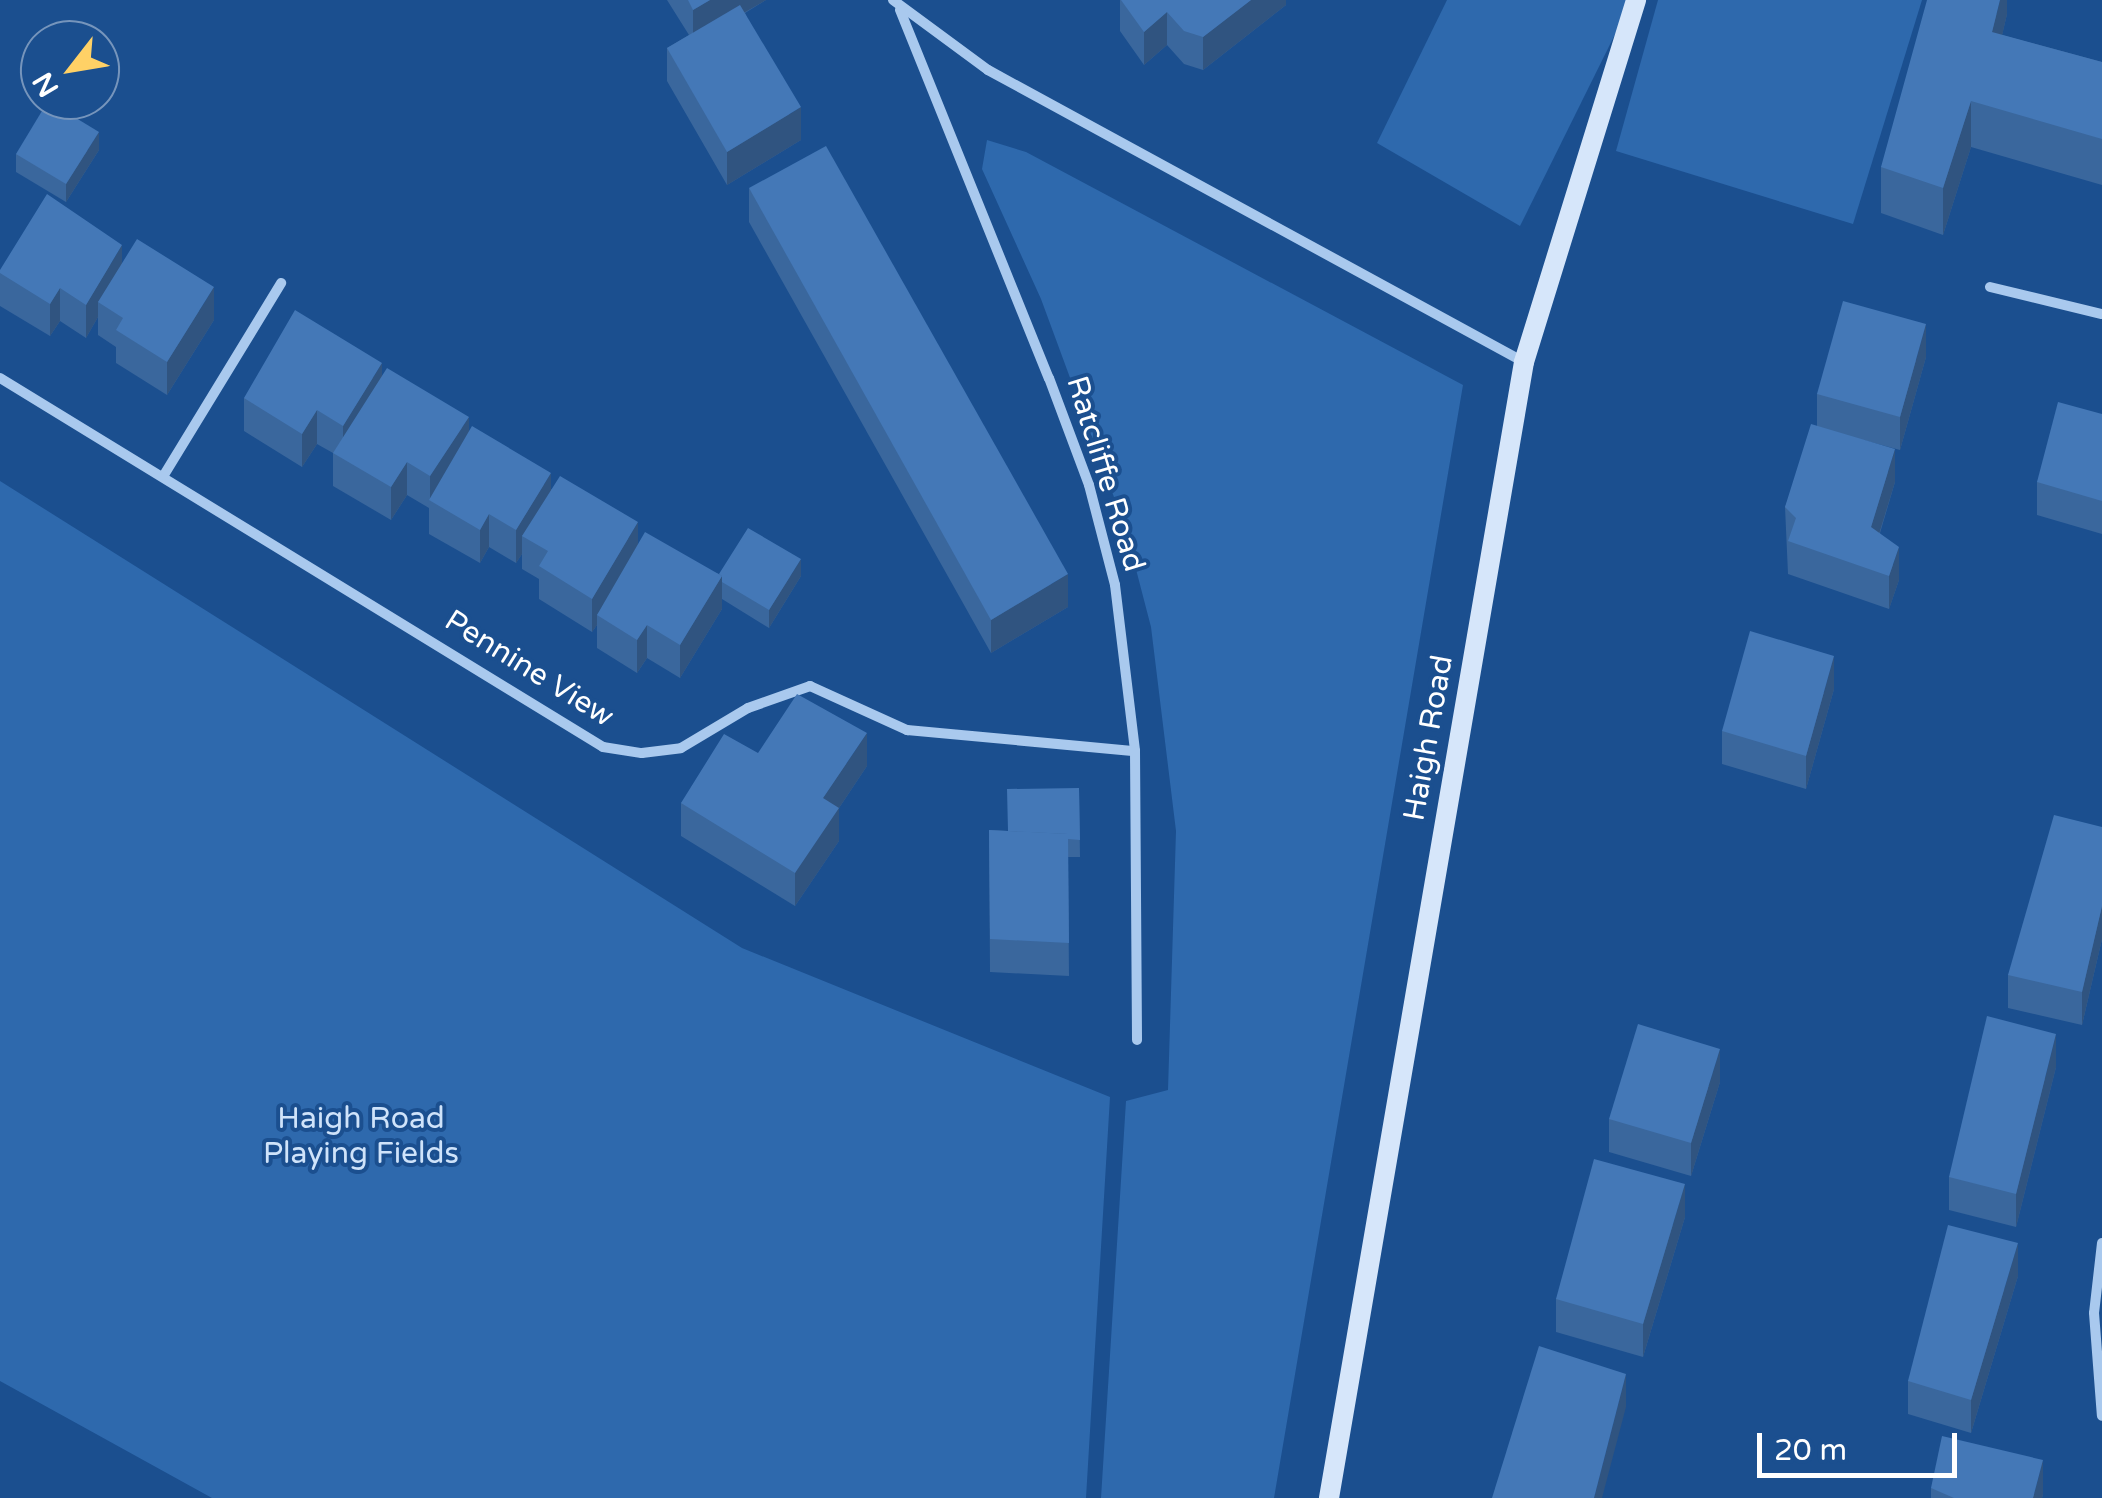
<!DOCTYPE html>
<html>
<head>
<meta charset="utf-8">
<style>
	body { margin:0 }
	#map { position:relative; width:2102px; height:1498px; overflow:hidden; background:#1b4f8f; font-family:"Varela Round",sans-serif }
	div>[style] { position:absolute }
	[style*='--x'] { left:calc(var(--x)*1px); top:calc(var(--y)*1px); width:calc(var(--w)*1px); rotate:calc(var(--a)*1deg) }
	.green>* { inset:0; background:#2e69ad }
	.street>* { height:10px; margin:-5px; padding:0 5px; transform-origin:5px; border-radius:5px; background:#a9c9ee }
	.secondary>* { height:20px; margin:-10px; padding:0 10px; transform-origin:10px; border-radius:10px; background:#d6e6fa }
	.wall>* { inset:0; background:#3a679d }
	.shaded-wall>* { inset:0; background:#305480 }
	.building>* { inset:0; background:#4478b7 }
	span { translate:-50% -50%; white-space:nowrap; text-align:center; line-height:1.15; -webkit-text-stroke:8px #1b4f8f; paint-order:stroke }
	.street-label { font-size:30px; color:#fff }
	.park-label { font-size:30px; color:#cfe3fa }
	.north { position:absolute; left:20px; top:20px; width:100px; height:100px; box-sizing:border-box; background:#1b4f8f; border:2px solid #7695bc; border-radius:50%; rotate:239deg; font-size:28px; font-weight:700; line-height:40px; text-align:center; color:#fff }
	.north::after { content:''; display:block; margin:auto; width:35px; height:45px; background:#ffd166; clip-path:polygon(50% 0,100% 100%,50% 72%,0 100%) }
	.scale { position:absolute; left:1757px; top:1433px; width:200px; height:45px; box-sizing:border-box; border:5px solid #fff; border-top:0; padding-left:12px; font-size:30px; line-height:35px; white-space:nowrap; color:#fff; -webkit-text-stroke:8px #1b4f8f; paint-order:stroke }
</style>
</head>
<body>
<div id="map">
	<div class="green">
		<i style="clip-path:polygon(1447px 0,1632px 0,1520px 226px,1377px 143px)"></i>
		<i style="clip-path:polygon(1658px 0,1922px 0,1853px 224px,1616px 151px)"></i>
		<i style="clip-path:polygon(987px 140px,1026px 152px,1463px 385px,1274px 1498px,1101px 1498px,1126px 1101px,1168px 1090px,1176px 831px,1151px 627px,1125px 527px,1041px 299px,982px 169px)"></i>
		<i style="clip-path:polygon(0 481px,742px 948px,1110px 1097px,1086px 1498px,212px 1498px,0 1381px)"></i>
	</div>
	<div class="street">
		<i style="--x:893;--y:0;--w:118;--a:36.4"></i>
		<i style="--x:988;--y:70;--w:610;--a:28.58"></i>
		<i style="--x:900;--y:10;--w:397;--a:68"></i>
		<i style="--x:1049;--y:378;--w:114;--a:69.5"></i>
		<i style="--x:1089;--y:485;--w:103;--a:75.4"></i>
		<i style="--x:1115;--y:585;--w:167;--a:83.1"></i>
		<i style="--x:1135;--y:751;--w:289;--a:89.6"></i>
		<i style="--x:1990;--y:287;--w:115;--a:13.6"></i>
		<i style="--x:0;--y:378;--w:707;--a:31.46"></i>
		<i style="--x:603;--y:747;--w:39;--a:9"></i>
		<i style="--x:642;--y:753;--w:39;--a:-7"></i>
		<i style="--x:681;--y:748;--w:78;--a:-30.8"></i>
		<i style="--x:748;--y:708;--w:66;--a:-19.5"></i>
		<i style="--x:810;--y:686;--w:107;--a:24.4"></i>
		<i style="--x:907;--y:730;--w:229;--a:5.3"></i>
		<i style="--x:164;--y:475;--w:225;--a:-58.6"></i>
		<i style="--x:2102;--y:1243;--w:70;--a:96.5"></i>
		<i style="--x:2094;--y:1313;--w:103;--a:85.6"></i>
	</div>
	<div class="secondary">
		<i style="--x:1329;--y:1498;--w:1153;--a:-80.26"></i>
		<i style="--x:1524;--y:362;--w:379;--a:-72.8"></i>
	</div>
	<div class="wall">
		<i style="clip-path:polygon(667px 0,766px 0,745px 13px,801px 140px,727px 185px,667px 81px,667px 48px,689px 35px)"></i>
		<i style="clip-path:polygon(1120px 0,1286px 0,1286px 5px,1203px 70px,1184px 64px,1167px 45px,1144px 65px,1120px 31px)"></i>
		<i style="clip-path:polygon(2007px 0,2007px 14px,2002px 35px,2102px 62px,2102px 185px,1971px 147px,1943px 235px,1881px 213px,1881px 167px)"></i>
		<i style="clip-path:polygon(99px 150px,66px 202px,16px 172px,16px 154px)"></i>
		<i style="clip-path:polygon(749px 188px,1068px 607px,991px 653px,749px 222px)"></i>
		<i style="clip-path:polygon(122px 264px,214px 320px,167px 395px,116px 363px,116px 347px,98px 335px,98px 317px,86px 338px,60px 321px,50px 336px,0 306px,0 270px)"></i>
		<i style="clip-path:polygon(1926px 357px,1900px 450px,1863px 440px,1895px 482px,1880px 533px,1899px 580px,1889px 609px,1788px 574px,1785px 507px,1817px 426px,1817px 394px)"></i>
		<i style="clip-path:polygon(382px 376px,469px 432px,551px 489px,638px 545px,719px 574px,801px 576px,769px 628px,722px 599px,722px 609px,680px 678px,647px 658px,637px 673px,597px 648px,597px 625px,592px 632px,539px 599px,539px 579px,522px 569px,522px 554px,516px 563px,489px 547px,480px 563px,429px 534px,429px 508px,407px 495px,391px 520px,333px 486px,333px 453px,317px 444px,302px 467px,244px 431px,244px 398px)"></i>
		<i style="clip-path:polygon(2102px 414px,2102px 534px,2037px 515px,2037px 482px)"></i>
		<i style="clip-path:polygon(1834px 689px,1806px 789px,1722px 764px,1722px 731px)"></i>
		<i style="clip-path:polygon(758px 753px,867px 766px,839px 808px,839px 841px,795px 906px,681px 836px,681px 803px)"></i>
		<i style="clip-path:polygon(1079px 788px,1080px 857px,1068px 857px,1069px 976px,990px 972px,989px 830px,1008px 831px)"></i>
		<i style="clip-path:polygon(2102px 827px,2102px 939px,2082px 1025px,2008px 1008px,2008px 975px)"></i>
		<i style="clip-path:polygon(2056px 1067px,2016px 1227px,1949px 1210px,1949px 1177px)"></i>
		<i style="clip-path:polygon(1720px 1082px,1691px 1176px,1609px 1152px,1609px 1119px)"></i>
		<i style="clip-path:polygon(1685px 1217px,1643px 1357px,1556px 1332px,1556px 1299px)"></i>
		<i style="clip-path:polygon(2018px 1276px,1971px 1433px,1908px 1414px,1908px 1381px)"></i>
		<i style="clip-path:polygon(1931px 1488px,2043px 1494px,2042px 1498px,1931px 1498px)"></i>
	</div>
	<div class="shaded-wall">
		<i style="clip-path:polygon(710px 0,766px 0,693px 42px,693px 10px)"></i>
		<i style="clip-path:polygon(1251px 0,1286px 0,1286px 5px,1203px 70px,1203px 37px)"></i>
		<i style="clip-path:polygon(2000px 0,2007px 0,2007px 14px,1992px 79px,1992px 32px)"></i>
		<i style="clip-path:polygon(1167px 12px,1167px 45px,1144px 65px,1144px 32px)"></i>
		<i style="clip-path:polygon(1971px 101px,1971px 147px,1943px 235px,1943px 188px)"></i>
		<i style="clip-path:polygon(801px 107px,801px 140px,727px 185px,727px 152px)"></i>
		<i style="clip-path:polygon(99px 132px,99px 150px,66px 202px,66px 184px)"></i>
		<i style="clip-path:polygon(122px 245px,122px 278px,98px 302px,98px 317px,86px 338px,86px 305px)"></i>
		<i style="clip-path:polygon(214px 287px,214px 320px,167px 395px,167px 362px)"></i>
		<i style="clip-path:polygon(60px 288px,60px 321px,50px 336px,50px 304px)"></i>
		<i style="clip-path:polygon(1926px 324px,1926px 357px,1900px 450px,1900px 417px)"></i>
		<i style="clip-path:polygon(382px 363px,382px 396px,343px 459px,343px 426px)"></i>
		<i style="clip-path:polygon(317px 410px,317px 444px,302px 467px,302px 434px)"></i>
		<i style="clip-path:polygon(469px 417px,469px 450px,430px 501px,430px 476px)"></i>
		<i style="clip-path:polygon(1895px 449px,1895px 482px,1871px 560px,1871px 527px)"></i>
		<i style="clip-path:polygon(407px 462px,407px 495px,391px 520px,391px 487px)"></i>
		<i style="clip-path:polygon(551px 473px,551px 506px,522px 536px,522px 554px,516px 563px,516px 530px)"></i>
		<i style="clip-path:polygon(489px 514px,489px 547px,480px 563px,480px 530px)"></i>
		<i style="clip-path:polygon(638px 522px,638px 555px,597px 615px,597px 625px,592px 632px,592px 599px)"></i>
		<i style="clip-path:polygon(1899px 547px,1899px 580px,1889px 609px,1889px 576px)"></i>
		<i style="clip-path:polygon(801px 559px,801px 576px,769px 628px,769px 610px)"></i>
		<i style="clip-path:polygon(1068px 574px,1068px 607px,991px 653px,991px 620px)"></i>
		<i style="clip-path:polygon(722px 576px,722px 609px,680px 678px,680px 645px)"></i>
		<i style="clip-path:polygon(647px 625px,647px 658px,637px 673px,637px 640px)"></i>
		<i style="clip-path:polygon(1834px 656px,1834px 689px,1806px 789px,1806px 756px)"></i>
		<i style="clip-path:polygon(867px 733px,867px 766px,839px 808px,839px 841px,795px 906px,795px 873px,823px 798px)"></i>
		<i style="clip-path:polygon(2102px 906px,2102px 939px,2082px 1025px,2082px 992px)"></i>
		<i style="clip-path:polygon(2056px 1034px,2056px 1067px,2016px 1227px,2016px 1194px)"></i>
		<i style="clip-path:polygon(1720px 1049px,1720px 1082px,1691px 1176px,1691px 1143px)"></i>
		<i style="clip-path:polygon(1685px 1184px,1685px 1217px,1643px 1357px,1643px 1324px)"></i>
		<i style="clip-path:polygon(2018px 1243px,2018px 1276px,1971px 1433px,1971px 1400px)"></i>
		<i style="clip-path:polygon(1626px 1374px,1626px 1407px,1602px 1498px,1594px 1498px)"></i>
		<i style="clip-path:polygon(2043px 1460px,2043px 1494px,2042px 1498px,2033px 1498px)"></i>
	</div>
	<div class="building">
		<i style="clip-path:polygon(688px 0,710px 0,693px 10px)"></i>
		<i style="clip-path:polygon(1121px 0,1251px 0,1203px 37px,1184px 31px,1167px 12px,1144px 32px)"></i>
		<i style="clip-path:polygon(1927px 0,2000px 0,1992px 32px,2102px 62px,2102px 139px,1971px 101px,1943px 188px,1881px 167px)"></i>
		<i style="clip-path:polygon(740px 5px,801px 107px,727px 152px,667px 48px)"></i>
		<i style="clip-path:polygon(48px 101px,99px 132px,66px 184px,16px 154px)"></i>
		<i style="clip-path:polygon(826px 146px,1068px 574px,991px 620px,749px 188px)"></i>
		<i style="clip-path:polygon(47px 194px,122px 245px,86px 305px,60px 288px,50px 304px,0 273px,0 270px)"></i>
		<i style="clip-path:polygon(137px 239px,214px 287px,167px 362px,116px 330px,123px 318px,98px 302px)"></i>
		<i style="clip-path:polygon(1843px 301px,1926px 324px,1900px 417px,1817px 394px)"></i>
		<i style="clip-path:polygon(295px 310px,382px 363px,343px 426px,317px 410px,302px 434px,244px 398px)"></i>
		<i style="clip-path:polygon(387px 368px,469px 417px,430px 476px,407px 462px,391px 487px,333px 453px)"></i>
		<i style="clip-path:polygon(2058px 402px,2102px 414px,2102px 501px,2037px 482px)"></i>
		<i style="clip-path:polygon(1811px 424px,1895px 449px,1871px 527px,1899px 547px,1889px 576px,1788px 541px,1796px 518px,1785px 507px)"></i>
		<i style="clip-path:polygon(472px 426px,551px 473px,516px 530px,489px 514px,480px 530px,429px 500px)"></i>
		<i style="clip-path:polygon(560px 476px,638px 522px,592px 599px,539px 566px,548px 551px,522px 536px)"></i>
		<i style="clip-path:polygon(748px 528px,801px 559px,769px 610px,722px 582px,722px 576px,719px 574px)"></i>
		<i style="clip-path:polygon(645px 532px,722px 576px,680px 645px,647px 625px,637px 640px,597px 615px)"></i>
		<i style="clip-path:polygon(1750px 631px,1834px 656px,1806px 756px,1722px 731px)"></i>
		<i style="clip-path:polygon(797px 694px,867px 733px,823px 798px,839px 808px,795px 873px,681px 803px,724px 734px,758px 753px)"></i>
		<i style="clip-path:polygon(1079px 788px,1080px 840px,1068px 839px,1068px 834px,1008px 831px,1007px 789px)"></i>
		<i style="clip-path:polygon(2054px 815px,2102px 827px,2102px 906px,2082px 992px,2008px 975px)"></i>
		<i style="clip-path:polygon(989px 830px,1068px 834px,1069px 943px,990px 939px)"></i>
		<i style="clip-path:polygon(1987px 1016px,2056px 1034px,2016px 1194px,1949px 1177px)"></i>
		<i style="clip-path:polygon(1638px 1024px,1720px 1049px,1691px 1143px,1609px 1119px)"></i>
		<i style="clip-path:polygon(1594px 1159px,1685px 1184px,1643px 1324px,1556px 1299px)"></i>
		<i style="clip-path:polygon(1948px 1225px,2018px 1243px,1971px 1400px,1908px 1381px)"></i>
		<i style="clip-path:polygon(1539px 1346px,1626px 1374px,1594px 1498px,1492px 1498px)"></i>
		<i style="clip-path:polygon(1942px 1436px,2043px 1460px,2033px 1498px,1954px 1498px,1931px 1488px)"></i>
	</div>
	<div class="street-label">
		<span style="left:1105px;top:474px;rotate:73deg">Ratcliffe Road</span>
		<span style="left:529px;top:669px;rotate:32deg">Pennine View</span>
		<span style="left:1429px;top:738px;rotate:-80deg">Haigh Road</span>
	</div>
	<div class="park-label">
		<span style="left:361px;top:1136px">Haigh Road<br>Playing Fields</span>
	</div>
	<div class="north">N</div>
	<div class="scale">20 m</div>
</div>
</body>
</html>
